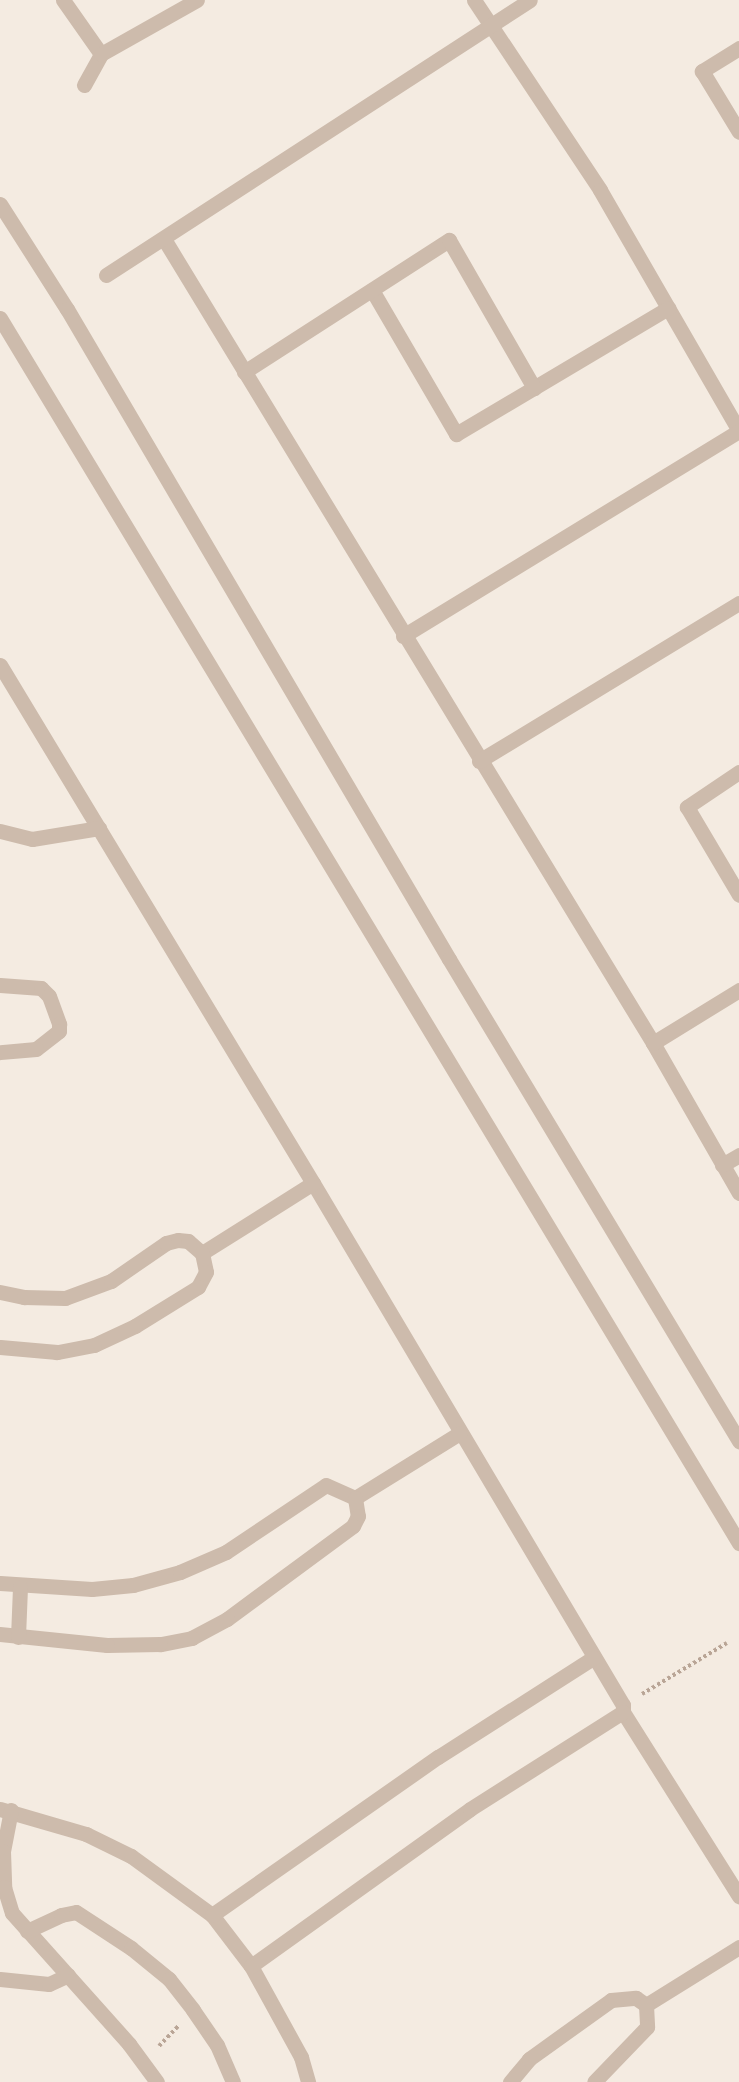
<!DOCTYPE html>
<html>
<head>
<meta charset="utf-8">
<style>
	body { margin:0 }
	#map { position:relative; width:739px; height:2082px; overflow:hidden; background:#f4ebe1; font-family:Barlow,sans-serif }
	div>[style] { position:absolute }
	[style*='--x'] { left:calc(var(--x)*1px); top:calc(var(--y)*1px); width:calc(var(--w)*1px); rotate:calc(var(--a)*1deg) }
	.path>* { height:4px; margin-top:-2px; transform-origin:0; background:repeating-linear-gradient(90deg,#b9a596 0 3px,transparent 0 6px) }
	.minor>* { height:15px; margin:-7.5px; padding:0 7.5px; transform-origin:7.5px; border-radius:7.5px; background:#cdbbac }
	.tertiary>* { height:15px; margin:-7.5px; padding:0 7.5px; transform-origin:7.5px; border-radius:7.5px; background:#cdbbac }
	span { translate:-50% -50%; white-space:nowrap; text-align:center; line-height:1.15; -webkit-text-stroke:4.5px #fbf5ee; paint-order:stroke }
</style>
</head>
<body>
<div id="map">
	<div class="path">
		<i style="--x:642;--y:1694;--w:99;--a:-31"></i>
		<i style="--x:159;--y:2046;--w:28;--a:-46"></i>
	</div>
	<div class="minor">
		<i style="--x:63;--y:0;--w:66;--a:54.9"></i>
		<i style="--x:474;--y:0;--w:228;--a:56.4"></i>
		<i style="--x:600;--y:190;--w:278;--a:60"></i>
		<i style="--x:739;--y:48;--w:44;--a:148.1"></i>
		<i style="--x:702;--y:71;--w:71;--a:58.8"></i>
		<i style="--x:84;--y:85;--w:35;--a:-61"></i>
		<i style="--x:101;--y:54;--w:110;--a:-29.4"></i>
		<i style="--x:164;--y:239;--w:941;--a:58.69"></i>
		<i style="--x:653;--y:1043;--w:173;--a:60.2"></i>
		<i style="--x:106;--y:275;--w:505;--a:-32.97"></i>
		<i style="--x:372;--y:290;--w:167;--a:59.7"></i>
		<i style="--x:456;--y:434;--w:247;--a:-30.7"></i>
		<i style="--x:244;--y:372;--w:244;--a:-32.8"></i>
		<i style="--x:449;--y:240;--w:171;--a:60.1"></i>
		<i style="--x:403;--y:636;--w:394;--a:-31.4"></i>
		<i style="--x:0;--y:665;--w:605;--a:58.86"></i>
		<i style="--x:313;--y:1183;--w:607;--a:59.3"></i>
		<i style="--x:623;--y:1705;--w:7;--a:90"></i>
		<i style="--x:623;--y:1712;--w:218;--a:57.8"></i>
		<i style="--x:479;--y:761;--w:304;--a:-31.3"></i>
		<i style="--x:739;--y:772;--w:63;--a:146.1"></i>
		<i style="--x:687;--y:807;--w:102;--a:59.4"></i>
		<i style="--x:0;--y:831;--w:33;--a:14"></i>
		<i style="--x:32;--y:839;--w:68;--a:-9.3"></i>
		<i style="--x:0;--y:985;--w:41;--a:4.2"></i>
		<i style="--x:41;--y:988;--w:11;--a:45"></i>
		<i style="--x:49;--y:996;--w:30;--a:70"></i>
		<i style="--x:59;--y:1024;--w:7;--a:90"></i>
		<i style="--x:59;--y:1031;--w:29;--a:142"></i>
		<i style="--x:36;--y:1049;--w:36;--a:175"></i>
		<i style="--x:653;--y:1043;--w:101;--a:-31.6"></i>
		<i style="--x:722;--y:1165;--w:20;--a:-30"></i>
		<i style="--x:202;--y:1253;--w:131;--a:-32.2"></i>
		<i style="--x:0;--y:1292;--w:25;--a:12"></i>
		<i style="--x:24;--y:1297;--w:41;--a:1.4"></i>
		<i style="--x:65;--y:1298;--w:49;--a:-20.3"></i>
		<i style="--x:111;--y:1281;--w:67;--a:-34.6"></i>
		<i style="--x:166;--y:1243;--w:12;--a:-14"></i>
		<i style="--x:178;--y:1240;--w:10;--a:6"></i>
		<i style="--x:188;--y:1241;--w:18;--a:41"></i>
		<i style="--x:202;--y:1253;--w:19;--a:78"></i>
		<i style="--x:206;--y:1272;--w:17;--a:118"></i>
		<i style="--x:198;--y:1287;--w:74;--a:148.2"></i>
		<i style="--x:135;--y:1326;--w:45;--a:155.1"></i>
		<i style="--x:94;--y:1345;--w:38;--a:169"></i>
		<i style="--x:57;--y:1352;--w:57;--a:-175"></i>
		<i style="--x:355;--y:1498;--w:123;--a:-31.8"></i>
		<i style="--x:0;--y:1583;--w:92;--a:3.7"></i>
		<i style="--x:92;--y:1589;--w:41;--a:-5.6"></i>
		<i style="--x:133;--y:1585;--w:49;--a:-15.5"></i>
		<i style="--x:180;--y:1572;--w:50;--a:-23.5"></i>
		<i style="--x:226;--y:1552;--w:120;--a:-33.8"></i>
		<i style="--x:326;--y:1485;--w:32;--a:24"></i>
		<i style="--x:355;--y:1498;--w:18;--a:81"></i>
		<i style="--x:358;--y:1516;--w:11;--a:117"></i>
		<i style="--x:353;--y:1526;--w:157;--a:143.6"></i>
		<i style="--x:227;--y:1619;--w:40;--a:152"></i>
		<i style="--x:192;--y:1638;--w:33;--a:169"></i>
		<i style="--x:160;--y:1644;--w:53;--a:178.9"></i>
		<i style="--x:107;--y:1645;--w:108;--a:-174.1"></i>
		<i style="--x:18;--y:1637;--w:50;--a:-87.7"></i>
		<i style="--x:0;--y:1809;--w:90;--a:16.2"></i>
		<i style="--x:86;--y:1834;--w:50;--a:26.1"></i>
		<i style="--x:131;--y:1856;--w:100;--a:36.1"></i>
		<i style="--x:212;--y:1915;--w:64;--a:52.6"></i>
		<i style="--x:251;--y:1966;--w:104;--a:61.2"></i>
		<i style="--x:301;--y:2057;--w:26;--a:74"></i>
		<i style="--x:11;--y:1810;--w:42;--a:101"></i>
		<i style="--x:3;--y:1851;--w:36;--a:88"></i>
		<i style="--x:4;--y:1887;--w:27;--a:73"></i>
		<i style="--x:12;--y:1913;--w:176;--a:48.2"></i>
		<i style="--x:129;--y:2044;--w:47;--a:53.6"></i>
		<i style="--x:212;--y:1915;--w:276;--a:-35"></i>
		<i style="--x:438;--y:1757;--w:184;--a:-32.6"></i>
		<i style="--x:27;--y:1931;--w:38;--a:-25"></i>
		<i style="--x:61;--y:1915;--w:15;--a:-11"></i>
		<i style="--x:76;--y:1912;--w:66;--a:33.2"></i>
		<i style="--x:131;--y:1948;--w:49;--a:39.2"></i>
		<i style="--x:169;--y:1979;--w:39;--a:52"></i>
		<i style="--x:193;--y:2010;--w:42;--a:55.6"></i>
		<i style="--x:217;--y:2045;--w:40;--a:66.6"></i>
		<i style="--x:251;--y:1966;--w:269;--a:-35.6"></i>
		<i style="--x:470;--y:1809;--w:181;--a:-32.4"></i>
		<i style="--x:0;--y:1979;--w:49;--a:5.8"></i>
		<i style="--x:49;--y:1984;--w:21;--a:-25"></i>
		<i style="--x:646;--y:2005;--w:110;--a:-31.9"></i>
		<i style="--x:510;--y:2082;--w:30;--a:-50"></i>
		<i style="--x:529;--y:2059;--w:101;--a:-35.7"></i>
		<i style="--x:611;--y:2000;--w:25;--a:-5"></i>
		<i style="--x:636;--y:1998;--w:12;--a:35"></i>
		<i style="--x:646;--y:2005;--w:22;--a:87"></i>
		<i style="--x:647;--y:2027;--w:76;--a:133.9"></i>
	</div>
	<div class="tertiary">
		<i style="--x:0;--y:204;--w:125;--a:57.5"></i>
		<i style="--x:67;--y:309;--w:754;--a:59.56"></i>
		<i style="--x:449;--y:959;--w:563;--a:58.97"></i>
		<i style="--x:0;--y:318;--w:1431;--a:58.9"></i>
	</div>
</div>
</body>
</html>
